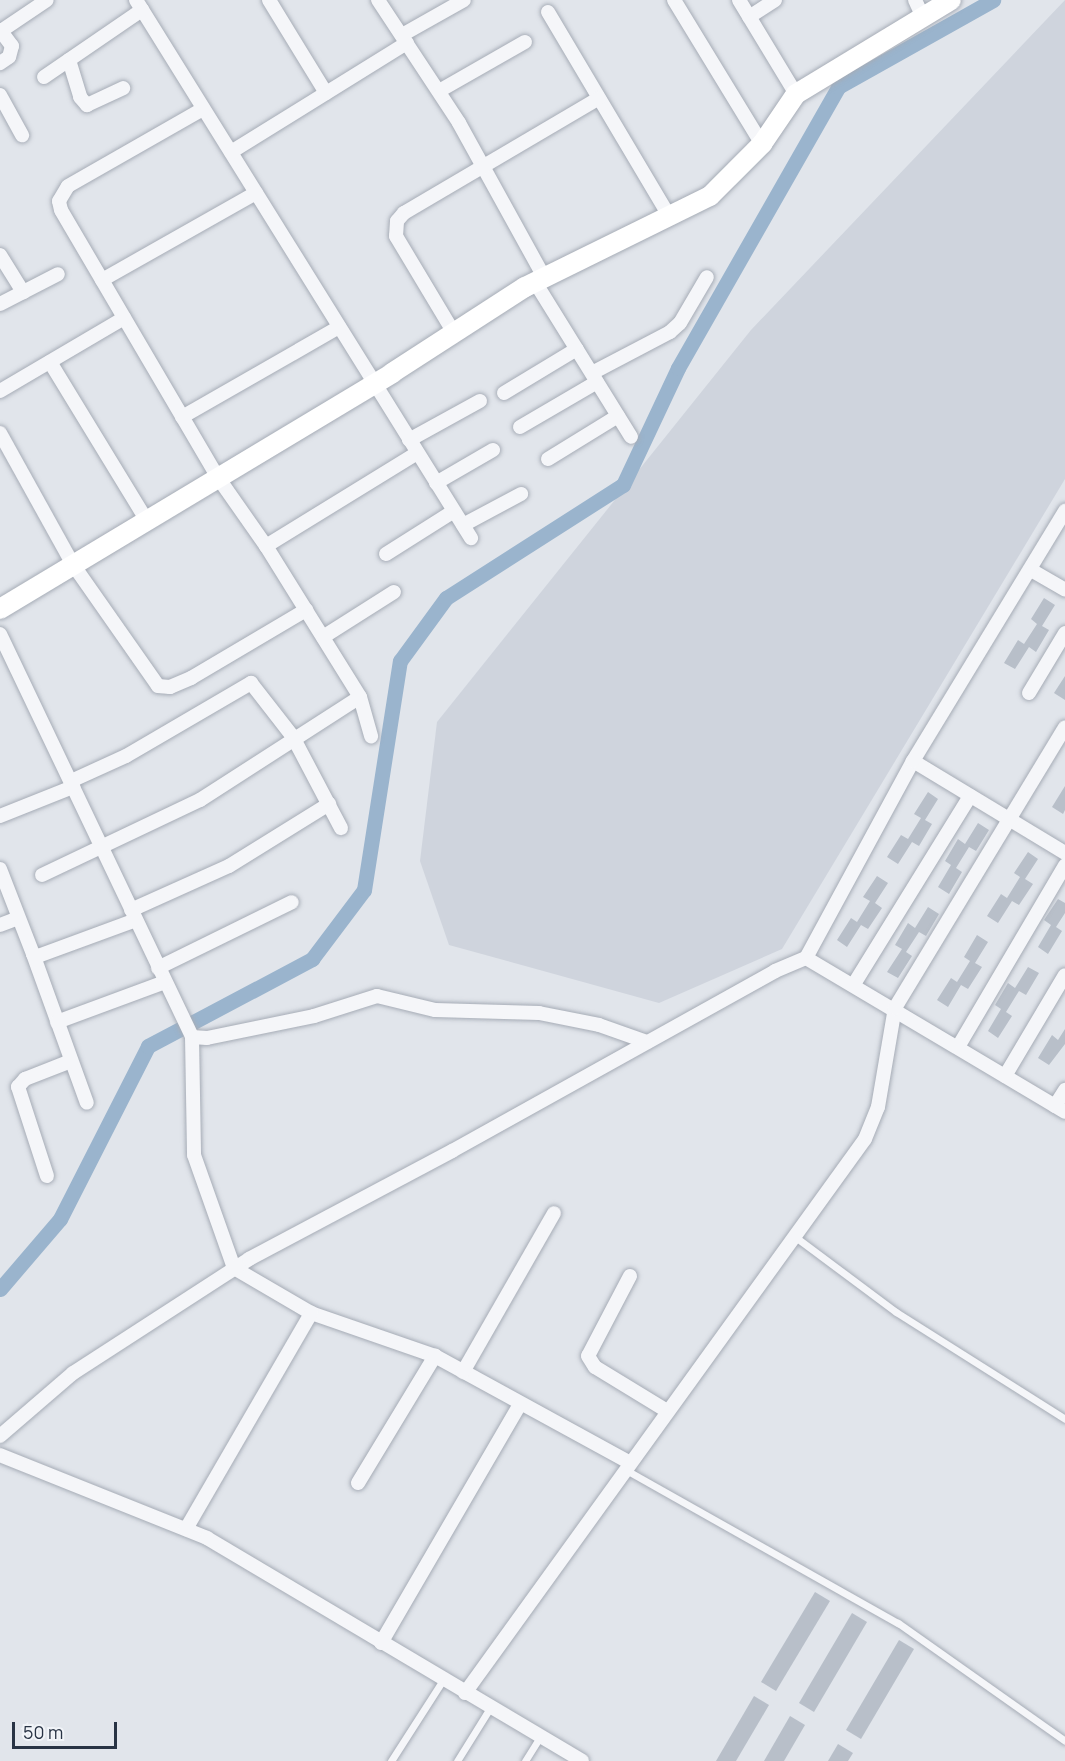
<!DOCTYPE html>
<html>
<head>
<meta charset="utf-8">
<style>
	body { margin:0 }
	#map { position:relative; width:1065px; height:1761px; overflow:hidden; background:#e1e5eb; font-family:Manrope,sans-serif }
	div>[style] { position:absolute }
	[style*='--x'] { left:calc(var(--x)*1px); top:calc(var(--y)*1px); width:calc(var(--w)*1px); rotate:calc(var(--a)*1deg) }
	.built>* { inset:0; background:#cfd4dd }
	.canal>* { height:15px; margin:-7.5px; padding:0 7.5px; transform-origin:7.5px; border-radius:7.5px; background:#9ab4cd }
	.building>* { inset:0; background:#b8bfc9 }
	.roads { filter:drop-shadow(0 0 2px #a6acb6) drop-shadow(0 0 2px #a6acb6) }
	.lane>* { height:7px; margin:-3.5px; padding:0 3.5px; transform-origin:3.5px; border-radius:3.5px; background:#f5f6f9 }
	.street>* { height:14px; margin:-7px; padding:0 7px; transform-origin:7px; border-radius:7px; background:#f5f6f9 }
	.secondary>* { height:20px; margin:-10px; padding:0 10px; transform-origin:10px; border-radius:10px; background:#fff }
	span { translate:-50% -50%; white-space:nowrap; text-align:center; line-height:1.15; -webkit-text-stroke:6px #f1f4f8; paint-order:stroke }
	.scale { position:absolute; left:12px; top:1722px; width:105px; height:27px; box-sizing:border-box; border:3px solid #283344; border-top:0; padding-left:8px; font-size:18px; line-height:21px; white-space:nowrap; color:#283344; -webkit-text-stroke:4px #f1f4f8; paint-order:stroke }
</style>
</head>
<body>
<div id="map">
	<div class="built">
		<i style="clip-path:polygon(1065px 0,1065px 479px,782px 949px,659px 1003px,449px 945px,420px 861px,437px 722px,751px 330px)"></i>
	</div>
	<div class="canal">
		<i style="--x:0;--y:1289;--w:92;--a:-49.4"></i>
		<i style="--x:60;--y:1219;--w:194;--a:-63"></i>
		<i style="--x:148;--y:1046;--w:186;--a:-27.9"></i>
		<i style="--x:312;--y:959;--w:86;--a:-53"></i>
		<i style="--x:364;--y:890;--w:232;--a:-81.1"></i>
		<i style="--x:400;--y:661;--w:78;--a:-53.9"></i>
		<i style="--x:446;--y:598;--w:210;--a:-32.6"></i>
		<i style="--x:623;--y:485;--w:129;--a:-64.8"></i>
		<i style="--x:678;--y:368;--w:323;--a:-60.3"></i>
		<i style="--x:838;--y:87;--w:178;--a:-29.3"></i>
	</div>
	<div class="building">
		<i style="clip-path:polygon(1044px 598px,1055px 605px,1042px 626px,1049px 630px,1036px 652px,1029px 647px,1015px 669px,1004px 663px,1018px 640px,1024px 644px,1037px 624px,1031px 619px)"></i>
		<i style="clip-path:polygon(1065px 676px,1065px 700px,1054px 693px)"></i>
		<i style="clip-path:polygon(1065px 786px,1065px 810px,1063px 814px,1052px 807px)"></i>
		<i style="clip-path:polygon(928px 792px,938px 799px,925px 820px,932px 824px,919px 846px,912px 842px,898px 864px,887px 857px,901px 835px,908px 839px,921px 818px,914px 814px)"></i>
		<i style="clip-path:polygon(978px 823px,989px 830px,976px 851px,969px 847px,956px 868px,962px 872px,949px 894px,938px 887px,951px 865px,945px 861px,958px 839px,965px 844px)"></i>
		<i style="clip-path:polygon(1028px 852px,1038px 859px,1025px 879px,1033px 884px,1019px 905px,1012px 901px,998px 923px,987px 916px,1001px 894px,1007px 898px,1020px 877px,1014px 873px)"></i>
		<i style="clip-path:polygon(877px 876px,888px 883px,875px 903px,882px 908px,868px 929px,861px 925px,847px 947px,837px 940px,851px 918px,857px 922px,870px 901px,863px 897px)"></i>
		<i style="clip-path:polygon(1058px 899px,1065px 903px,1065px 913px,1056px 927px,1062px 931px,1048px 954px,1038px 947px,1051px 925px,1044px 920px)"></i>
		<i style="clip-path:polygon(928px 907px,939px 914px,926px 936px,919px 932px,906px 952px,912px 956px,898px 978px,887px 972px,902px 949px,895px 945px,908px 923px,915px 928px)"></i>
		<i style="clip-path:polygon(977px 935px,988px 942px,975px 963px,982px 967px,968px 989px,961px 985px,948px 1007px,937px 1000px,951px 978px,957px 982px,970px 961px,964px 957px)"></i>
		<i style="clip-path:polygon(1028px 967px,1039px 973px,1026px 995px,1019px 991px,1006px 1012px,1012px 1016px,998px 1038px,988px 1031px,1001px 1009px,995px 1005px,1008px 983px,1015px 988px)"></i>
		<i style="clip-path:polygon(1065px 1029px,1065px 1044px,1049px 1065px,1038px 1058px,1052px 1035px,1058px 1040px)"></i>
		<i style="clip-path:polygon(815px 1592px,830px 1601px,776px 1691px,761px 1682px)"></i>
		<i style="clip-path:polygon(852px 1613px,867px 1622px,814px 1712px,799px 1703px)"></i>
		<i style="clip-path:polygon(899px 1640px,914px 1649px,861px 1739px,846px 1730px)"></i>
		<i style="clip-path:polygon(754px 1696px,769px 1705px,736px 1761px,716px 1761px)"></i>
		<i style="clip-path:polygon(790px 1716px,805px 1725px,784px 1761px,764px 1761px)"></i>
		<i style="clip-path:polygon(838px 1744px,853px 1753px,848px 1761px,828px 1761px)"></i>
	</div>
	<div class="roads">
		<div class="lane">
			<i style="--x:794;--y:1236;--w:127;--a:36.7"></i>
			<i style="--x:896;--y:1312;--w:200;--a:32.3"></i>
			<i style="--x:626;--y:1470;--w:312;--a:29.4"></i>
			<i style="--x:898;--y:1623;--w:204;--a:35.2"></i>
			<i style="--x:391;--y:1761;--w:96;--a:-57.3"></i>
			<i style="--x:457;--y:1761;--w:62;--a:-58.1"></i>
			<i style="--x:525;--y:1761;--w:28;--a:-58"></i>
		</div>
		<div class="street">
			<i style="--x:136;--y:0;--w:634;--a:58.09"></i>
			<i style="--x:269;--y:0;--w:109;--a:58.5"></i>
			<i style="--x:378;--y:0;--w:147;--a:56.6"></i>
			<i style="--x:459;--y:123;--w:176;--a:61.1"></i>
			<i style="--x:674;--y:0;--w:169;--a:58.6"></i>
			<i style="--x:739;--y:0;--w:110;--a:58.8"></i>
			<i style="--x:915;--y:0;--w:19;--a:65"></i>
			<i style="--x:548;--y:12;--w:237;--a:59.3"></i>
			<i style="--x:749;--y:17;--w:31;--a:-33"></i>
			<i style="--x:0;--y:30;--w:20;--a:53"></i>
			<i style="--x:12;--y:46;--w:11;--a:105"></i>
			<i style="--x:9;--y:57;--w:11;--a:146"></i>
			<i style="--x:1;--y:31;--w:55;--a:-34"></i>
			<i style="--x:402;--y:35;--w:71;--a:-29.4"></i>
			<i style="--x:69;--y:60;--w:39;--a:73"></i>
			<i style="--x:80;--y:97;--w:11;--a:49"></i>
			<i style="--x:87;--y:105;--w:40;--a:-25"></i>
			<i style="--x:44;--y:77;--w:119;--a:-34.4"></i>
			<i style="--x:439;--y:91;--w:99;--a:-29.7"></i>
			<i style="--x:0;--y:95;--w:46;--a:61.2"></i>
			<i style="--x:231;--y:152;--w:207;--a:-31.8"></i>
			<i style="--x:0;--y:255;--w:44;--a:58.1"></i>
			<i style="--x:102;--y:280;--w:177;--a:-29.5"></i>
			<i style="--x:535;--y:282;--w:182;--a:58.2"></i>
			<i style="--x:0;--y:304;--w:65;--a:-27.3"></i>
			<i style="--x:454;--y:333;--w:113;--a:-120.9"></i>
			<i style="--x:396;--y:236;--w:15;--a:-86"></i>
			<i style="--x:397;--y:221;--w:11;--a:-49"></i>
			<i style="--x:404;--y:213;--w:226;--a:-30.5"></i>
			<i style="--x:50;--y:362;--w:184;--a:58.6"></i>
			<i style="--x:592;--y:373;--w:88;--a:-27.7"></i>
			<i style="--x:670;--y:332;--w:13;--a:-42"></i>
			<i style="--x:680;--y:323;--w:53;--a:-59.6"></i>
			<i style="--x:0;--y:391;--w:144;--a:-30.5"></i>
			<i style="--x:504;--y:393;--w:85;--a:-31.1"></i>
			<i style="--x:182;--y:417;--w:181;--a:-29.8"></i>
			<i style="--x:520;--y:427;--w:89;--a:-30.3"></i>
			<i style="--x:0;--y:433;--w:149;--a:61"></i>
			<i style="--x:72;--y:563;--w:150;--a:55"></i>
			<i style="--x:158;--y:686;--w:12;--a:5"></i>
			<i style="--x:170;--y:687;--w:23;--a:-23"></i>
			<i style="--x:191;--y:678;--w:134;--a:-30.6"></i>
			<i style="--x:409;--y:440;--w:81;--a:-28.8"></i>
			<i style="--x:548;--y:459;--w:82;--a:-31.6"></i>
			<i style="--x:436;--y:483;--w:66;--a:-30.1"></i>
			<i style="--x:463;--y:525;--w:66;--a:-28.1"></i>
			<i style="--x:266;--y:546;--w:177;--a:-31.6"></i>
			<i style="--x:386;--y:554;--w:80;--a:-32.3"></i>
			<i style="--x:1031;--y:570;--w:39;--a:30"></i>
			<i style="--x:0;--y:634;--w:446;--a:64.5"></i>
			<i style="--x:192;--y:1037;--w:15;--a:4"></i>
			<i style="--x:207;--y:1038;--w:109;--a:-11.6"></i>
			<i style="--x:314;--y:1016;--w:66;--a:-17.6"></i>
			<i style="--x:377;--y:996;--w:60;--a:13.6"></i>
			<i style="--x:435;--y:1010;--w:104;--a:1.7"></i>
			<i style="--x:539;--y:1013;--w:61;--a:11.3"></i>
			<i style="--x:599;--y:1025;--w:51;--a:19.5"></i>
			<i style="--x:323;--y:637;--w:84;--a:-32.4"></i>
			<i style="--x:1029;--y:693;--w:70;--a:-59"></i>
			<i style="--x:360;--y:697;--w:41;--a:74.2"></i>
			<i style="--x:913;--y:761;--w:178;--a:31.2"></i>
			<i style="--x:71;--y:781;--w:60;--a:-24.4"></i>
			<i style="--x:126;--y:756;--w:145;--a:-30.3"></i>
			<i style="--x:251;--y:683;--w:68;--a:52.1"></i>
			<i style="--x:293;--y:737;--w:103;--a:62.2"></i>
			<i style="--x:0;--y:816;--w:79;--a:-21.7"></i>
			<i style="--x:0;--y:869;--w:91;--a:68.8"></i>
			<i style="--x:33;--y:954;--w:5;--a:22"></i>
			<i style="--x:38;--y:956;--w:104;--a:-20.2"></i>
			<i style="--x:42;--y:875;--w:175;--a:-25.4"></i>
			<i style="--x:200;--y:800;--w:190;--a:-32.8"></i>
			<i style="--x:360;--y:697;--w:178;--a:-121.9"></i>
			<i style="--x:266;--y:546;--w:85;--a:-125"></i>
			<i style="--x:217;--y:476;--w:308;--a:-120.4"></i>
			<i style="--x:61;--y:210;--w:9;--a:-103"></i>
			<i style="--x:59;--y:201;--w:17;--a:-59"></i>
			<i style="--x:68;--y:186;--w:155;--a:-29.7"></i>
			<i style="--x:131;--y:910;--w:107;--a:-24.2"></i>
			<i style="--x:229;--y:866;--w:118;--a:-31.8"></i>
			<i style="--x:0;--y:925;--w:19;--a:-21"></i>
			<i style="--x:33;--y:954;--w:158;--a:70.1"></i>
			<i style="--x:806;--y:958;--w:224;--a:-61.5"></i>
			<i style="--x:913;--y:761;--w:293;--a:-58.7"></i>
			<i style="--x:158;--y:968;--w:149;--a:-26.2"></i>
			<i style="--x:854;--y:984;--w:221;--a:-58.3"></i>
			<i style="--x:57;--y:1022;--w:115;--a:-20.3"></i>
			<i style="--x:192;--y:1037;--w:118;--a:89"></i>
			<i style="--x:194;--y:1155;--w:120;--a:70.5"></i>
			<i style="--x:234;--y:1268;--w:89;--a:30.3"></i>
			<i style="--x:311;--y:1313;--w:131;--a:19.1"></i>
			<i style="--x:435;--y:1356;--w:221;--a:28.7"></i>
			<i style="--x:958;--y:1047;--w:211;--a:-59.5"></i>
			<i style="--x:1005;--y:1076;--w:117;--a:-59.3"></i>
			<i style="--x:1055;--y:1106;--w:19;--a:-58"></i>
			<i style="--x:47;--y:1176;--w:94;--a:-108"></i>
			<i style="--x:18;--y:1087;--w:11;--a:-49"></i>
			<i style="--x:25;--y:1079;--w:49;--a:-21.4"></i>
			<i style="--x:630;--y:1276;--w:90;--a:117.7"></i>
			<i style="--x:588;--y:1356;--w:13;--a:58"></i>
			<i style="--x:595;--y:1367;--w:84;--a:31.4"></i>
			<i style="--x:463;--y:1372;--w:183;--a:-60.2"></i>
			<i style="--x:0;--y:1436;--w:96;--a:-40.8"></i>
			<i style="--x:73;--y:1373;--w:210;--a:-32.9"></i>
			<i style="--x:249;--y:1259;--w:230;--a:-28"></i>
			<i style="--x:452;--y:1151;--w:370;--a:-29.1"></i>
			<i style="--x:775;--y:971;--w:34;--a:-23"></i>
			<i style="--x:806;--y:958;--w:301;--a:30.7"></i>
			<i style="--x:0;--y:1455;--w:223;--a:21.8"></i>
			<i style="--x:207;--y:1538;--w:436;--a:30.7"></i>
			<i style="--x:358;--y:1483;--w:149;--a:-58.8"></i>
			<i style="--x:186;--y:1529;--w:250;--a:-59.9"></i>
			<i style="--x:381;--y:1643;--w:276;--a:-59.8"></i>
			<i style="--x:465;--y:1693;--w:683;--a:-54.17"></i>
			<i style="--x:865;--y:1139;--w:35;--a:-68"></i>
			<i style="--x:878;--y:1107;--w:100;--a:-80.3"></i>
			<i style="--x:895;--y:1008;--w:328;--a:-58.8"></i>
		</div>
		<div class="secondary">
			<i style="--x:0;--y:609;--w:458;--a:-31"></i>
			<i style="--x:392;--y:373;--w:158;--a:-32.9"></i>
			<i style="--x:525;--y:287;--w:206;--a:-26.2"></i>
			<i style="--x:710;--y:196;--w:74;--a:-45"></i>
			<i style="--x:762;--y:144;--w:60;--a:-55.8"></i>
			<i style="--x:796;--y:94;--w:181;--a:-31.2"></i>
		</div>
	</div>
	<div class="scale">50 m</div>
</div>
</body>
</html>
